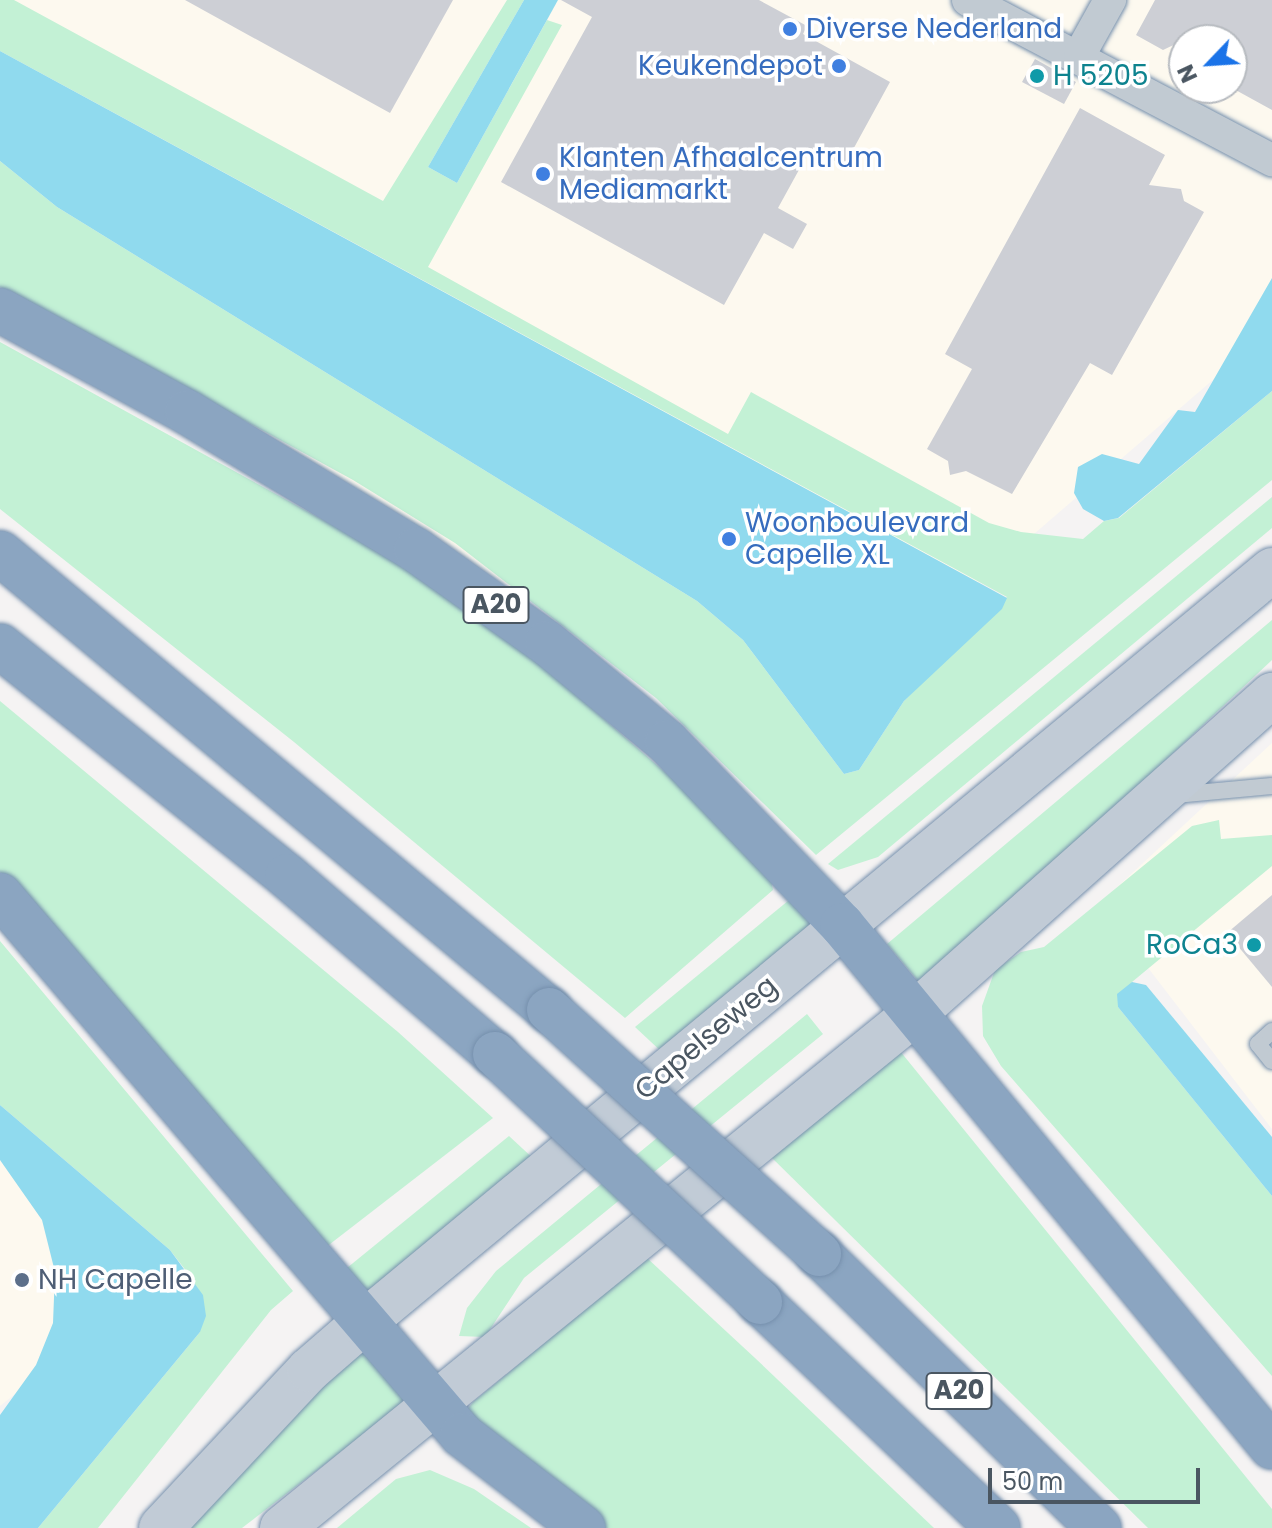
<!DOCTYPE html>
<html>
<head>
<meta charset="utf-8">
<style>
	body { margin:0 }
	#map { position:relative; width:1272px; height:1528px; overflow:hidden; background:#f5f3f3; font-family:Poppins,sans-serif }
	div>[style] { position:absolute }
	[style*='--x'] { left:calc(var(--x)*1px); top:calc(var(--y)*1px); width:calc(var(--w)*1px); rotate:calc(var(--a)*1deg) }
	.commercial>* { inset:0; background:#fdf9ef }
	.green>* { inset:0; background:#c3f1d5 }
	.water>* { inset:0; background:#90daee }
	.building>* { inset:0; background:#cdcfd5 }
	.roads { filter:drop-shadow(0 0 2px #7690ad) drop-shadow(0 0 2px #7690ad) }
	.lane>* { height:16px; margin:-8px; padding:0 8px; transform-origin:8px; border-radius:8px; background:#c1cad2 }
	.street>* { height:32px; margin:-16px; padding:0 16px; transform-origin:16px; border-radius:16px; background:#c1cad2 }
	.secondary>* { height:44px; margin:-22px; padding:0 22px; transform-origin:22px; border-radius:22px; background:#c1cbd6 }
	.highway>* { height:44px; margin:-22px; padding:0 22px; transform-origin:22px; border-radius:22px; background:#8ba5c1 }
	.bridges { filter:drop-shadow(0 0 2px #7690ad) drop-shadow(0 0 2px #7690ad) }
	.highway-bridge>* { height:44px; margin:-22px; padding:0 22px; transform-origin:22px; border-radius:22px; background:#8ba5c1 }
	.dots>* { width:22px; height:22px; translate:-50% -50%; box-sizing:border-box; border:4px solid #fff; border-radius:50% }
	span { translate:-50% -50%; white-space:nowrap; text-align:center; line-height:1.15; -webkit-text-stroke:7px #fff; paint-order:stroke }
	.shield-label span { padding:2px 6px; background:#fff; border:2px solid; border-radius:6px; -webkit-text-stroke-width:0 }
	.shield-label { font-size:26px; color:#4a5661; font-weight:700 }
	.shop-label { font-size:28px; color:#366cbe }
	.left { translate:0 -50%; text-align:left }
	.right { translate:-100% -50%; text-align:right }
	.culture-label { font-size:28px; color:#0d838f }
	.street-label { font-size:28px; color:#4a5661 }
	.service-label { font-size:28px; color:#4e5e75 }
	.north { position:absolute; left:1168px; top:24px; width:80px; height:80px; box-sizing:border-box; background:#fff; border:2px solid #b7bbc0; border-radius:50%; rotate:245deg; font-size:22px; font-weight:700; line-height:32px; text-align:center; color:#4a5661 }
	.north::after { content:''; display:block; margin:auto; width:28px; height:36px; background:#1a73e8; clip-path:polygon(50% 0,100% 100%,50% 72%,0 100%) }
	.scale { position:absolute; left:988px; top:1468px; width:212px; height:36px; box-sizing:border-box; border:4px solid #4a5661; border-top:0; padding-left:10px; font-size:24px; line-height:28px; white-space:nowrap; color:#4a5661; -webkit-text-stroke:6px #fff; paint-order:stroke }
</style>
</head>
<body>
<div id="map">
	<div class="commercial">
		<i style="clip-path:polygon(evenodd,0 0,1272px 0,1272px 329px,783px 750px,0 281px,0 0,1184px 40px,1232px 40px,1232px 88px,1184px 88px,1184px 40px)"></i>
		<i style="clip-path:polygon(1272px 743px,1272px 1129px,1099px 904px)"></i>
		<i style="clip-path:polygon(0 1118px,91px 1333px,0 1406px)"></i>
	</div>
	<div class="green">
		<i style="clip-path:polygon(0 0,14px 0,383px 201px,507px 0,524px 0,428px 167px,457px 183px,547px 20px,562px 25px,428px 267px,728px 434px,751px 392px,989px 523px,1021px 532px,1083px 539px,1104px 521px,1119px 518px,1272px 391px,1272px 480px,816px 855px,656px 698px,455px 543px,353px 480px,0 287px,0 161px,57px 207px,697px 601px,743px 640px,844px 774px,859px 770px,904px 701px,1007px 597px,0 51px)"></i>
		<i style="clip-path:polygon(0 342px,354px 537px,457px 601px,542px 665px,666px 773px,769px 870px,773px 890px,625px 1018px,294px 742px,0 509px)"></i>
		<i style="clip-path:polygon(1272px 497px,1272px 528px,878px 857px,838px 870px,828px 864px)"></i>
		<i style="clip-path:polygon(1272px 620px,1272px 660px,924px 988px,887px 944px)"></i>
		<i style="clip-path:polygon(0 701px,398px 1032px,493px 1118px,321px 1251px,0 872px)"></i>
		<i style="clip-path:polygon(1219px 820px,1221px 839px,1272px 835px,1272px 866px,1132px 982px,1118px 1007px,1272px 1196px,1272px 1376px,1001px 1066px,983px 1036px,982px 1006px,995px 970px,1021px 952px,1044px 947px,1192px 826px)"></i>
		<i style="clip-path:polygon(794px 896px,819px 926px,665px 1055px,635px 1027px)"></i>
		<i style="clip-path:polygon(0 941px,293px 1291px,271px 1310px,98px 1528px,38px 1528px,200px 1332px,194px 1281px,170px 1250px,0 1105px)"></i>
		<i style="clip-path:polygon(807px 1014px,823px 1034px,524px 1278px,485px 1337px,459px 1336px,467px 1308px,496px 1271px)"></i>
		<i style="clip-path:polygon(900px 1051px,1272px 1509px,1272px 1528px,1148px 1528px,770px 1156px)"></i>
		<i style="clip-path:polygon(509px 1136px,536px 1161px,367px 1301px,342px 1272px)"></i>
		<i style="clip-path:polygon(647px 1258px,755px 1358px,934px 1528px,605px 1528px,489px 1445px,467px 1410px,473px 1402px)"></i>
		<i style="clip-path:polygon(360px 1345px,407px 1401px,242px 1528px,185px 1528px)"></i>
		<i style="clip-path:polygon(430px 1470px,474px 1489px,531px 1528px,337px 1528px,396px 1479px)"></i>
	</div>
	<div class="water">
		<i style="clip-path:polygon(524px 0,558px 0,457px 183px,428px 167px)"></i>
		<i style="clip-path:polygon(0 51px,1007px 598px,1002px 609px,904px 701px,859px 770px,844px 774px,743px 640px,697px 601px,57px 207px,0 161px)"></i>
		<i style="clip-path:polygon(1272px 278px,1272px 391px,1118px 518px,1104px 521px,1083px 509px,1074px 493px,1078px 467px,1102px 454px,1139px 464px,1178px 410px,1195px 412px)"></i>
		<i style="clip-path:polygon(1132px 982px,1146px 985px,1272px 1137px,1272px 1196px,1118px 1007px,1117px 994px)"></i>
		<i style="clip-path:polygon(0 1105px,170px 1250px,203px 1295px,206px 1316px,200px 1332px,38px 1528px,0 1528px,0 1415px,36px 1365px,53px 1323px,55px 1272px,42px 1220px,0 1160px)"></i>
	</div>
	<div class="building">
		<i style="clip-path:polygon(185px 0,453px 0,390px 113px)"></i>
		<i style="clip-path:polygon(561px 0,759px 0,807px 26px,803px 34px,890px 82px,844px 166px,811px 148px,778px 208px,807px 224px,793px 249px,764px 233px,724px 305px,501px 182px,592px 17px)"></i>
		<i style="clip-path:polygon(1155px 0,1272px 0,1272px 110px,1232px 88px,1232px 40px,1184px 40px,1163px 50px,1136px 35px)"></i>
		<i style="clip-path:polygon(1035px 59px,1076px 82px,1064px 104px,1022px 82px)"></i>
		<i style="clip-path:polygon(1080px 108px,1165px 155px,1149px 185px,1181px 189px,1184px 201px,1204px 212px,1112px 375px,1090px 363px,1012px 494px,966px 471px,950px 475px,948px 461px,927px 449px,972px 369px,945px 354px)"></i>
		<i style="clip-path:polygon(1272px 895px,1272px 987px,1227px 933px)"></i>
	</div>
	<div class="roads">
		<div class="lane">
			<i style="--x:1175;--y:795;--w:97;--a:-5.3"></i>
			<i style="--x:1272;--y:1031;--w:19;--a:137"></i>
			<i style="--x:1258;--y:1044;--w:22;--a:51"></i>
		</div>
		<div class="street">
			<i style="--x:968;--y:0;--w:344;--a:27.8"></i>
			<i style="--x:1080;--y:54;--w:62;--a:-60.9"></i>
		</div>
		<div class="secondary">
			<i style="--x:161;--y:1528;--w:216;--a:-46.9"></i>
			<i style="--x:309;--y:1370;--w:70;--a:-41"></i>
			<i style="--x:362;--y:1324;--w:1182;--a:-39.64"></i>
			<i style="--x:282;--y:1528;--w:815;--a:-39.12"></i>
			<i style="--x:914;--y:1014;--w:480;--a:-41.7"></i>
		</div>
		<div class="highway">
			<i style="--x:0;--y:310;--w:213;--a:28.6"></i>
			<i style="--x:187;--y:412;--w:267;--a:31.1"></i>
			<i style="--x:416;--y:550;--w:161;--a:35.4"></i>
			<i style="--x:547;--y:643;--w:156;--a:39.5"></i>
			<i style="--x:667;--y:742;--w:253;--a:46.3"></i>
			<i style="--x:842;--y:925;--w:676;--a:50.52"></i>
			<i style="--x:0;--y:553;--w:714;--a:39.77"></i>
			<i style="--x:0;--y:646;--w:368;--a:38.7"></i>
			<i style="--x:287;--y:876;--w:274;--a:40.6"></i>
			<i style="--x:0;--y:895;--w:711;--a:49.45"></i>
			<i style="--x:462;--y:1435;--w:153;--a:37.5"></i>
			<i style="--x:819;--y:1254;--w:392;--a:44.4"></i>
			<i style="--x:760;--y:1302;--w:328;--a:43.5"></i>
		</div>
	</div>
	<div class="bridges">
		<div class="highway-bridge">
			<i style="--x:549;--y:1010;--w:364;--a:42.1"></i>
			<i style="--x:495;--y:1054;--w:363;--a:43.1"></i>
		</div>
	</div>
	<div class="dots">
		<i style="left:790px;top:29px;background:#3f7fe0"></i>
		<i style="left:839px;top:66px;background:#3f7fe0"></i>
		<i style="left:1037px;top:76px;background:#0f9aa8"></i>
		<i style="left:543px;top:174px;background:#3f7fe0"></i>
		<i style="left:729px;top:539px;background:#3f7fe0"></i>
		<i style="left:1254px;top:945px;background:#0f9aa8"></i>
		<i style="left:22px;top:1280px;background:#5c6f8a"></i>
	</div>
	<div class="shield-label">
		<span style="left:496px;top:605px">A20</span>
		<span style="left:959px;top:1391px">A20</span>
	</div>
	<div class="shop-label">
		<span class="left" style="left:806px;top:29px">Diverse Nederland</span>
		<span class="right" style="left:823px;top:66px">Keukendepot</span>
		<span class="left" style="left:559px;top:174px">Klanten Afhaalcentrum<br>Mediamarkt</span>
		<span class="left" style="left:745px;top:539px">Woonboulevard<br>Capelle XL</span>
	</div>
	<div class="culture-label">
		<span class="left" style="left:1053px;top:76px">H 5205</span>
		<span class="right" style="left:1238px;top:945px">RoCa3</span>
	</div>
	<div class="street-label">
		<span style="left:706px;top:1038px;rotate:-40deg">Capelseweg</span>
	</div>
	<div class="service-label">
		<span class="left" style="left:38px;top:1280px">NH Capelle</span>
	</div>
	<div class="north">N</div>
	<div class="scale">50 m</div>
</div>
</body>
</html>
